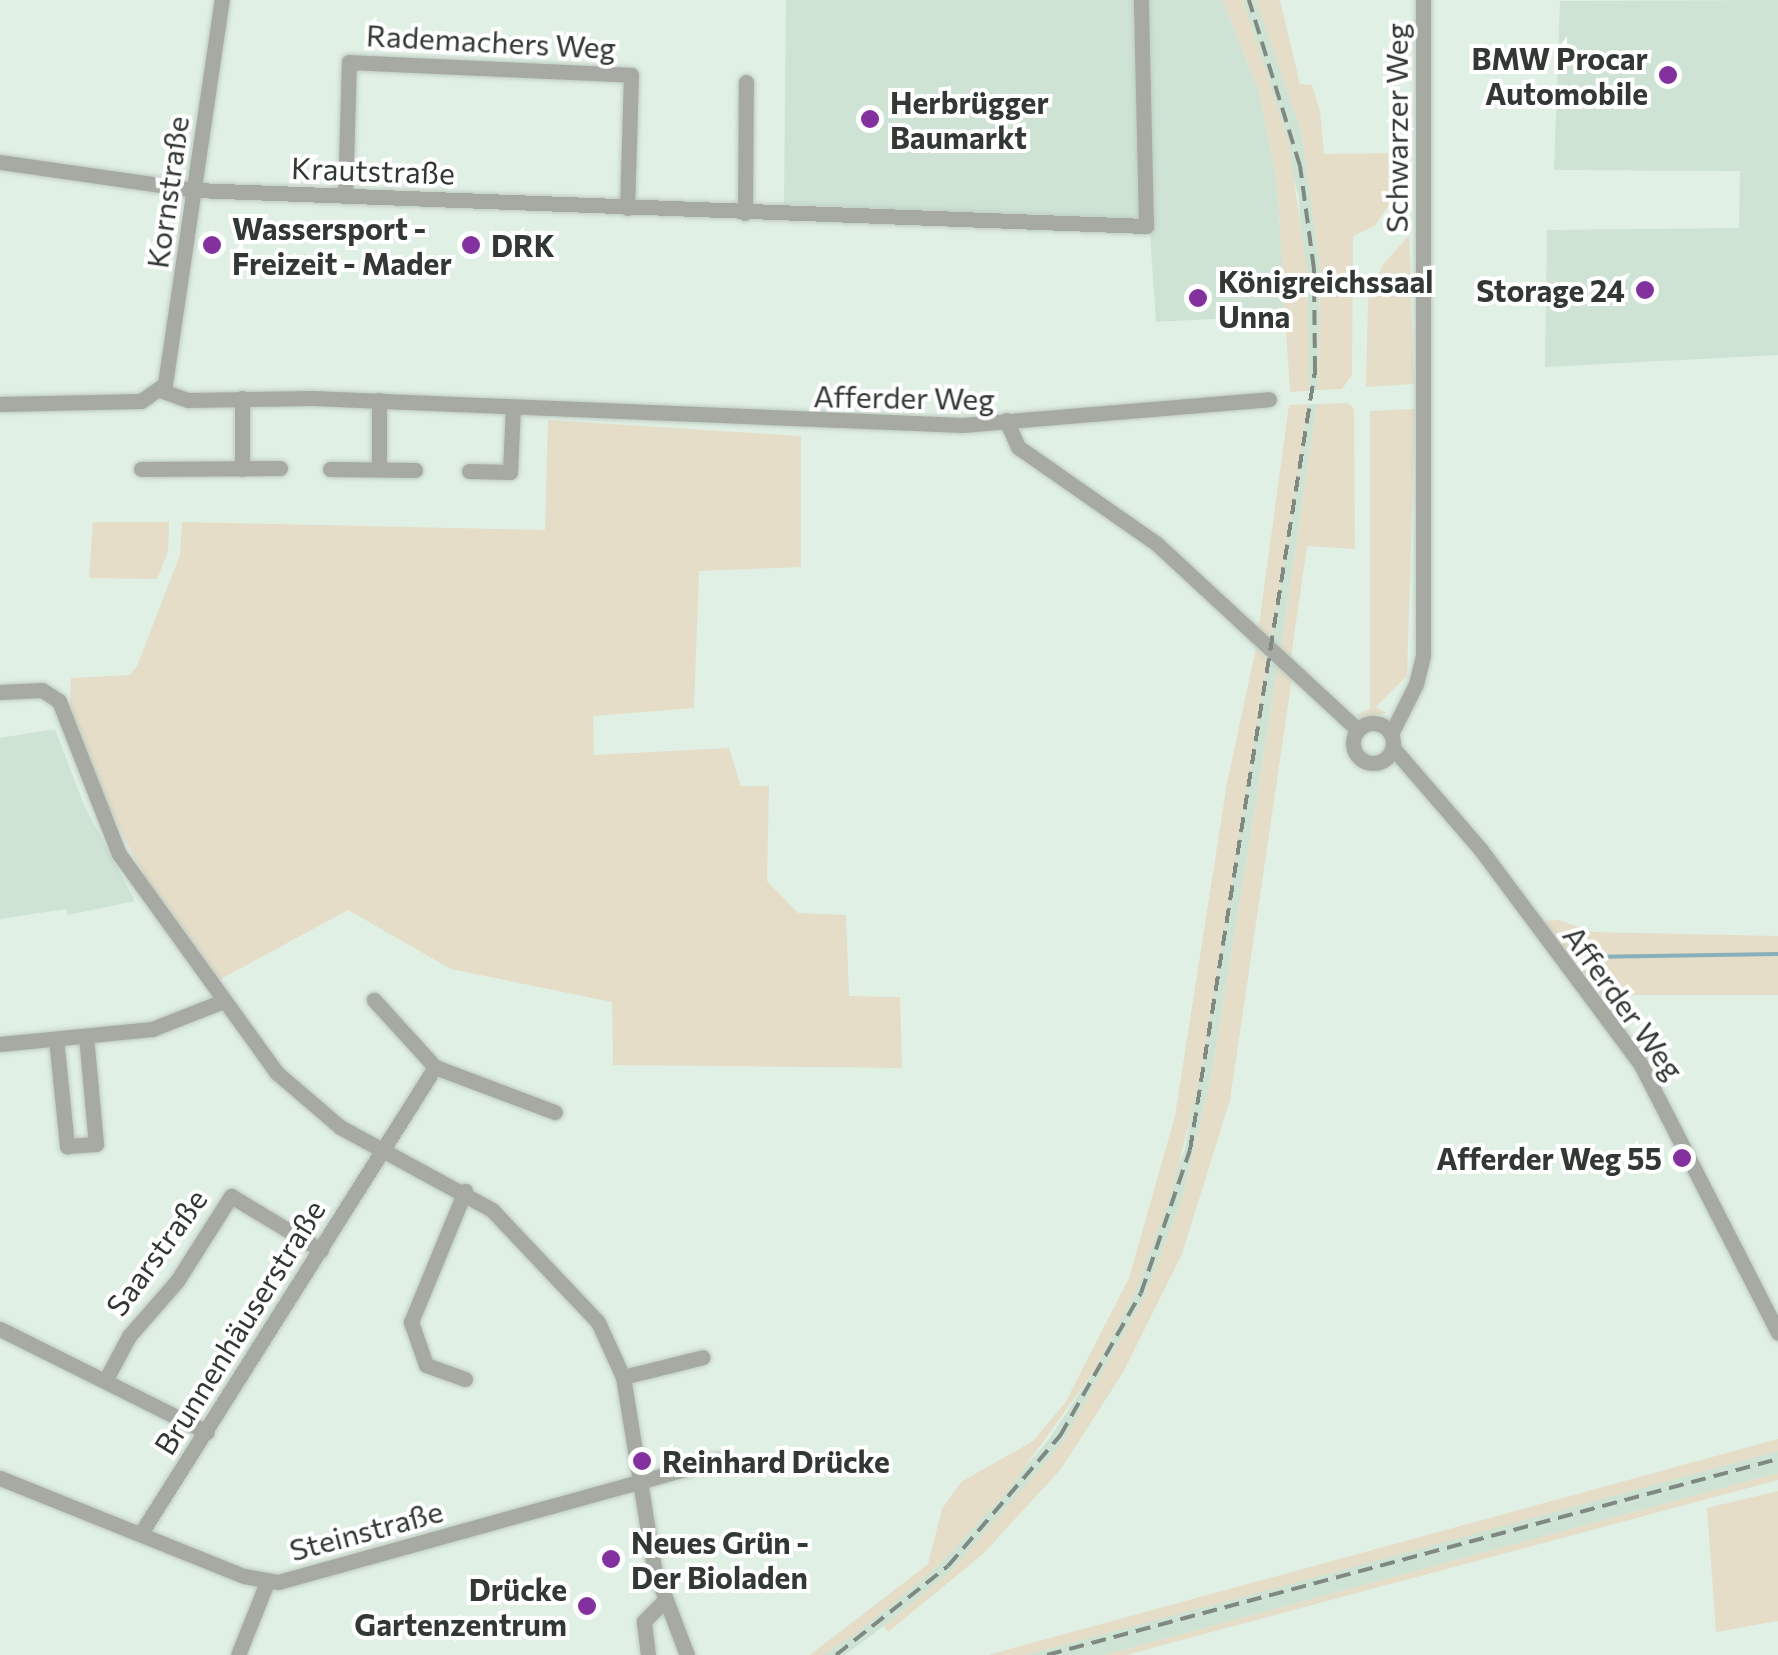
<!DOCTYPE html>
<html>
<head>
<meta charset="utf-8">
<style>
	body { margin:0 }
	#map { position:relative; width:1778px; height:1655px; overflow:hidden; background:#e1f0e5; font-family:Commissioner,sans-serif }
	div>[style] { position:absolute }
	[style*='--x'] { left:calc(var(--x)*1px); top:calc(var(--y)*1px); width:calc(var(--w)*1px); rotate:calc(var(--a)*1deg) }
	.built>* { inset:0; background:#cee3d4 }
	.green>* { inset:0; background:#e5ddc8 }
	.stream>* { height:4px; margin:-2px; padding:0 2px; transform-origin:2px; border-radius:2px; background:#89afbc }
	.roads { filter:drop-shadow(0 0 2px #becbc2) drop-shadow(0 0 2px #becbc2) }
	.minor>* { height:15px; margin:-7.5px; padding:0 7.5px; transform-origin:7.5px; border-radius:7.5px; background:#a7aaa3 }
	.minor>.ring { margin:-7.5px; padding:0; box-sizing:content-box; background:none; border:15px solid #a7aaa3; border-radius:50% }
	.rail>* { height:4px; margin-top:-2px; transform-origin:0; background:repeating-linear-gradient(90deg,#7f8982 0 15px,transparent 0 23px) }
	.dots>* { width:28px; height:28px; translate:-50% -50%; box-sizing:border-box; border:5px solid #fff; border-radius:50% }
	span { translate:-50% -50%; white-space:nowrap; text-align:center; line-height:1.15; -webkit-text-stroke:8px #fff; paint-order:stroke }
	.street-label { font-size:30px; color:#323834 }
	.poi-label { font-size:30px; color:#323834; font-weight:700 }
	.right { translate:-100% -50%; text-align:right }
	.left { translate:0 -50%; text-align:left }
</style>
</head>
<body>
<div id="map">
	<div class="built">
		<i style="clip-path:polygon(786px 0,1223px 0,1259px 92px,1277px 182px,1286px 315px,1156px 322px,1149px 221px,784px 204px)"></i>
		<i style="clip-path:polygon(1243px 0,1256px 0,1260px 9px,1302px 134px,1320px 268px,1318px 390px,1309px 391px,1299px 197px)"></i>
		<i style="clip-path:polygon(1778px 0,1778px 355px,1545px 367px,1547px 230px,1739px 228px,1740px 171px,1554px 170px,1560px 1px)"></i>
		<i style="clip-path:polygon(1308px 404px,1317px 404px,1281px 649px,1271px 642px)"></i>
		<i style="clip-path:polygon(1268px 660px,1278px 667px,1212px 1073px,1183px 1196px,1145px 1296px,1063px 1442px,1010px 1509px,951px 1571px,884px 1626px,845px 1655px,823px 1655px,938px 1566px,1047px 1442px,1094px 1371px,1185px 1149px)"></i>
		<i style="clip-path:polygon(55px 729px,84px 805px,135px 901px,68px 915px,66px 909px,0 919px,0 738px)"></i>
		<i style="clip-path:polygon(1778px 1451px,1778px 1473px,1104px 1655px,1025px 1655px)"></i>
	</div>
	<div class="green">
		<i style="clip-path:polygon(1223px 0,1243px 0,1288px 139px,1307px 270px,1309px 391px,1290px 392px,1277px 182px,1259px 92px)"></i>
		<i style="clip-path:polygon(1256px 0,1280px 0,1300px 84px,1312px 85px,1320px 111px,1324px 154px,1404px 153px,1405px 179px,1375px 226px,1353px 236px,1352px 375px,1342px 389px,1318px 390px,1320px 268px,1302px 134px)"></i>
		<i style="clip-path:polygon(1409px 235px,1414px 384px,1366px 387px,1368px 300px,1383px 265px)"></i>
		<i style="clip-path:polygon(1348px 403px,1354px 409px,1355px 549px,1307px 546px,1291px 657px,1281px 649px,1317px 404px)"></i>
		<i style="clip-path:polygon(1308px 404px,1298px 476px,1271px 642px,1258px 632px,1289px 405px)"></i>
		<i style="clip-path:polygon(1415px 409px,1407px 676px,1376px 707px,1387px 713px,1361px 718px,1356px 715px,1370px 709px,1370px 411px)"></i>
		<i style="clip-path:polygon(548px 420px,801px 436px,801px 567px,699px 571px,694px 708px,593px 716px,594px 755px,729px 748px,741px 786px,769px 786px,767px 881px,798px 913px,846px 915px,849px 996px,900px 997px,902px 1068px,613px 1065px,612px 1002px,451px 969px,348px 910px,219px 980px,147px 881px,104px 798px,70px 708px,71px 678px,130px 675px,137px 666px,180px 555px,182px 522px,545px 530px)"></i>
		<i style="clip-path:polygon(93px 522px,169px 522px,168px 552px,157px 579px,89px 578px)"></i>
		<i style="clip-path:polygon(1256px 648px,1268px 660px,1202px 1070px,1172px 1192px,1136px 1291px,1094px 1371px,1006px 1493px,938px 1566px,858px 1632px,823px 1655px,810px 1655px,928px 1564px,942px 1509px,961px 1482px,1033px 1441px,1065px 1403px,1129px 1278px,1175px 1116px,1227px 783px)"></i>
		<i style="clip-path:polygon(1278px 667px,1292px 678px,1230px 1100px,1182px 1254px,1124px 1371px,1061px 1469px,983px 1554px,888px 1632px,884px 1626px,951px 1571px,1063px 1442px,1145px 1296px,1183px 1196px,1212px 1073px)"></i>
		<i style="clip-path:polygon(1559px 920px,1593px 932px,1778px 936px,1778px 995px,1602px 995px,1542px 921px)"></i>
		<i style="clip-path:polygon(1778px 1439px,1778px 1451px,1287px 1585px,1025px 1655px,988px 1655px)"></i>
		<i style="clip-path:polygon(1778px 1473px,1778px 1480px,1126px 1655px,1104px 1655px)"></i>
		<i style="clip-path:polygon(1778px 1491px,1778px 1621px,1716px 1632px,1707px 1508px)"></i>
	</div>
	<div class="stream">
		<i style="--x:1587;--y:957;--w:191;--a:-0.9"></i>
	</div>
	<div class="roads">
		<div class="minor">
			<i style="--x:0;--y:162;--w:197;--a:8.2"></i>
			<i style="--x:195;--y:190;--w:952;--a:2.17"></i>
			<i style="--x:1146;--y:226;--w:226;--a:-91.3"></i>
			<i style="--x:345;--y:196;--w:134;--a:-88.3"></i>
			<i style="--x:349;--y:62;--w:282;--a:2.6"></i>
			<i style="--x:631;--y:75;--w:133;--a:91.7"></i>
			<i style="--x:745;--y:213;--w:131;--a:-89.6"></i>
			<i style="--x:160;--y:390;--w:30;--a:20"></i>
			<i style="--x:188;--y:400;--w:124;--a:-0.9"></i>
			<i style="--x:312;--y:398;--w:651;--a:2.38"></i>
			<i style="--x:962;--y:425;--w:308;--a:-4.8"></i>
			<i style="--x:242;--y:398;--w:71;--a:90"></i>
			<i style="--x:0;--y:404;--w:141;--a:-1.2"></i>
			<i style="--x:141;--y:401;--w:29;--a:-35"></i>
			<i style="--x:165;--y:384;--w:388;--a:-81.6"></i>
			<i style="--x:1006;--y:420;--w:30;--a:66"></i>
			<i style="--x:1018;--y:447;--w:169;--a:34.9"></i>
			<i style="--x:1157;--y:544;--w:274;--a:42.8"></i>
			<i style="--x:141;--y:469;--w:139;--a:-0.4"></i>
			<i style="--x:330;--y:469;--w:85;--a:0.7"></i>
			<i style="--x:379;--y:469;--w:69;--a:-90"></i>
			<i style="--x:469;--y:471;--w:41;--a:1.4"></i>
			<i style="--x:510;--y:472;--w:65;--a:-87.4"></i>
			<i style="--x:0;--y:692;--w:42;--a:-2.7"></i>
			<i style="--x:42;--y:690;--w:20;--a:33"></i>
			<i style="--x:59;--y:701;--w:164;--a:68.6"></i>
			<i style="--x:119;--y:854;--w:270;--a:54.2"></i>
			<i style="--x:277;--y:1073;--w:83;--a:40.6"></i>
			<i style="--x:340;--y:1127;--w:173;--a:28.6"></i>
			<i style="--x:492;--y:1210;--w:154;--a:46.6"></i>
			<i style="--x:598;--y:1322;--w:60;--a:65.6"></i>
			<i class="ring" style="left:1353px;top:723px;width:25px;height:25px"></i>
			<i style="--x:1391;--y:734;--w:56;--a:-63.4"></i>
			<i style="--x:1416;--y:684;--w:30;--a:-76"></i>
			<i style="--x:1423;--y:655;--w:655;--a:-90"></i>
			<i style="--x:1393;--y:748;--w:135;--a:49.2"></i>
			<i style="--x:1481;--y:850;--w:266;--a:53.3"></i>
			<i style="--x:1640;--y:1063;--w:303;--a:62.9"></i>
			<i style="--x:56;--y:1039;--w:108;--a:84.1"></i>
			<i style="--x:67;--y:1146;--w:29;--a:-4"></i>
			<i style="--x:96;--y:1144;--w:108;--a:-95.3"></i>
			<i style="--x:0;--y:1044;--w:153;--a:-5.6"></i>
			<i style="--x:152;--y:1029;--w:74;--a:-21.4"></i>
			<i style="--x:435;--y:1067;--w:128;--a:20.6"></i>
			<i style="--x:0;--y:1329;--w:231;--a:26.5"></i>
			<i style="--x:465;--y:1379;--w:41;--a:-160.3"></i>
			<i style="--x:426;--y:1365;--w:46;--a:-109.2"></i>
			<i style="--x:411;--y:1322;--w:142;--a:-67.6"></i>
			<i style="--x:105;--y:1381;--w:51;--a:-61.9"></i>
			<i style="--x:129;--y:1336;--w:73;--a:-48.9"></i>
			<i style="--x:177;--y:1281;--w:101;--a:-57.6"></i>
			<i style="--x:231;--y:1196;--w:105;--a:31"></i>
			<i style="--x:0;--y:1478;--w:263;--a:21.9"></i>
			<i style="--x:244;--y:1576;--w:35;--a:10"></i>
			<i style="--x:278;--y:1582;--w:456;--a:-15.5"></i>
			<i style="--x:141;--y:1533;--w:551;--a:-57.75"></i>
			<i style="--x:435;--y:1067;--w:91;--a:-132.3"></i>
			<i style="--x:238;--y:1655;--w:79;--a:-68.3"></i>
			<i style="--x:648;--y:1655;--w:34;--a:-97"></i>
			<i style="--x:644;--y:1621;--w:25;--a:-45"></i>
			<i style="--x:687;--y:1655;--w:93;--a:-110.8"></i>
			<i style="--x:654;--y:1568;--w:193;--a:-99.2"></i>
			<i style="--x:623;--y:1377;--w:82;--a:-14"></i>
		</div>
	</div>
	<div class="rail">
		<i style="--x:836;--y:1655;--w:143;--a:-38.5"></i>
		<i style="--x:948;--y:1566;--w:172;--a:-49.3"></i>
		<i style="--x:1060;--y:1436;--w:164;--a:-60.5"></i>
		<i style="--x:1141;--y:1293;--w:151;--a:-71.1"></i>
		<i style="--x:1190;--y:1150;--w:789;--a:-80.88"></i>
		<i style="--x:1315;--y:371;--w:102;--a:-90.6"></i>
		<i style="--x:1314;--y:269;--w:104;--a:-97.7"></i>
		<i style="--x:1300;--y:166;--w:174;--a:-107.1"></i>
		<i style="--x:1047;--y:1655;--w:757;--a:-15.01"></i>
	</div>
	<div class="dots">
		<i style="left:1668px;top:75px;background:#8431a0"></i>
		<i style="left:870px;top:119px;background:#8431a0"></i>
		<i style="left:212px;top:245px;background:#8431a0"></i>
		<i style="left:471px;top:245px;background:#8431a0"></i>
		<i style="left:1645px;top:290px;background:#8431a0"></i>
		<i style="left:1198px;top:298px;background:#8431a0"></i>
		<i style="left:1682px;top:1158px;background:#8431a0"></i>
		<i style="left:642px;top:1461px;background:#8431a0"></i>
		<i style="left:611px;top:1559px;background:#8431a0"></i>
		<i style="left:587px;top:1606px;background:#8431a0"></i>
	</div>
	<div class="street-label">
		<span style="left:491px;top:41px;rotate:3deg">Rademachers Weg</span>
		<span style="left:1396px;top:128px;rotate:-90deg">Schwarzer Weg</span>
		<span style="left:373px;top:170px;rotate:2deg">Krautstraße</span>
		<span style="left:167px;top:192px;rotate:-82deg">Kornstraße</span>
		<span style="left:904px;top:397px;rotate:1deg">Afferder Weg</span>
		<span style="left:1624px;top:1002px;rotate:54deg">Afferder Weg</span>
		<span style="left:156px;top:1252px;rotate:-54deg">Saarstraße</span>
		<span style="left:239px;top:1327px;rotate:-58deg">Brunnenhäuserstraße</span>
		<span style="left:366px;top:1530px;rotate:-15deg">Steinstraße</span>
	</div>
	<div class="poi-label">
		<span class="right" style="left:1648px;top:75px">BMW Procar<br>Automobile</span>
		<span class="left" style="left:890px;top:119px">Herbrügger<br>Baumarkt</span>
		<span class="left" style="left:232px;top:245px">Wassersport -<br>Freizeit - Mader</span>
		<span class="left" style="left:491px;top:245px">DRK</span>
		<span class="left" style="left:1218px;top:298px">Königreichssaal<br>Unna</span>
		<span class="right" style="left:1625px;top:290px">Storage 24</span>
		<span class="right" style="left:1662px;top:1158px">Afferder Weg 55</span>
		<span class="left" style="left:662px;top:1461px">Reinhard Drücke</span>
		<span class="left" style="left:631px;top:1559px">Neues Grün -<br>Der Bioladen</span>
		<span class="right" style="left:567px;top:1606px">Drücke<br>Gartenzentrum</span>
	</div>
</div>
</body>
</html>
